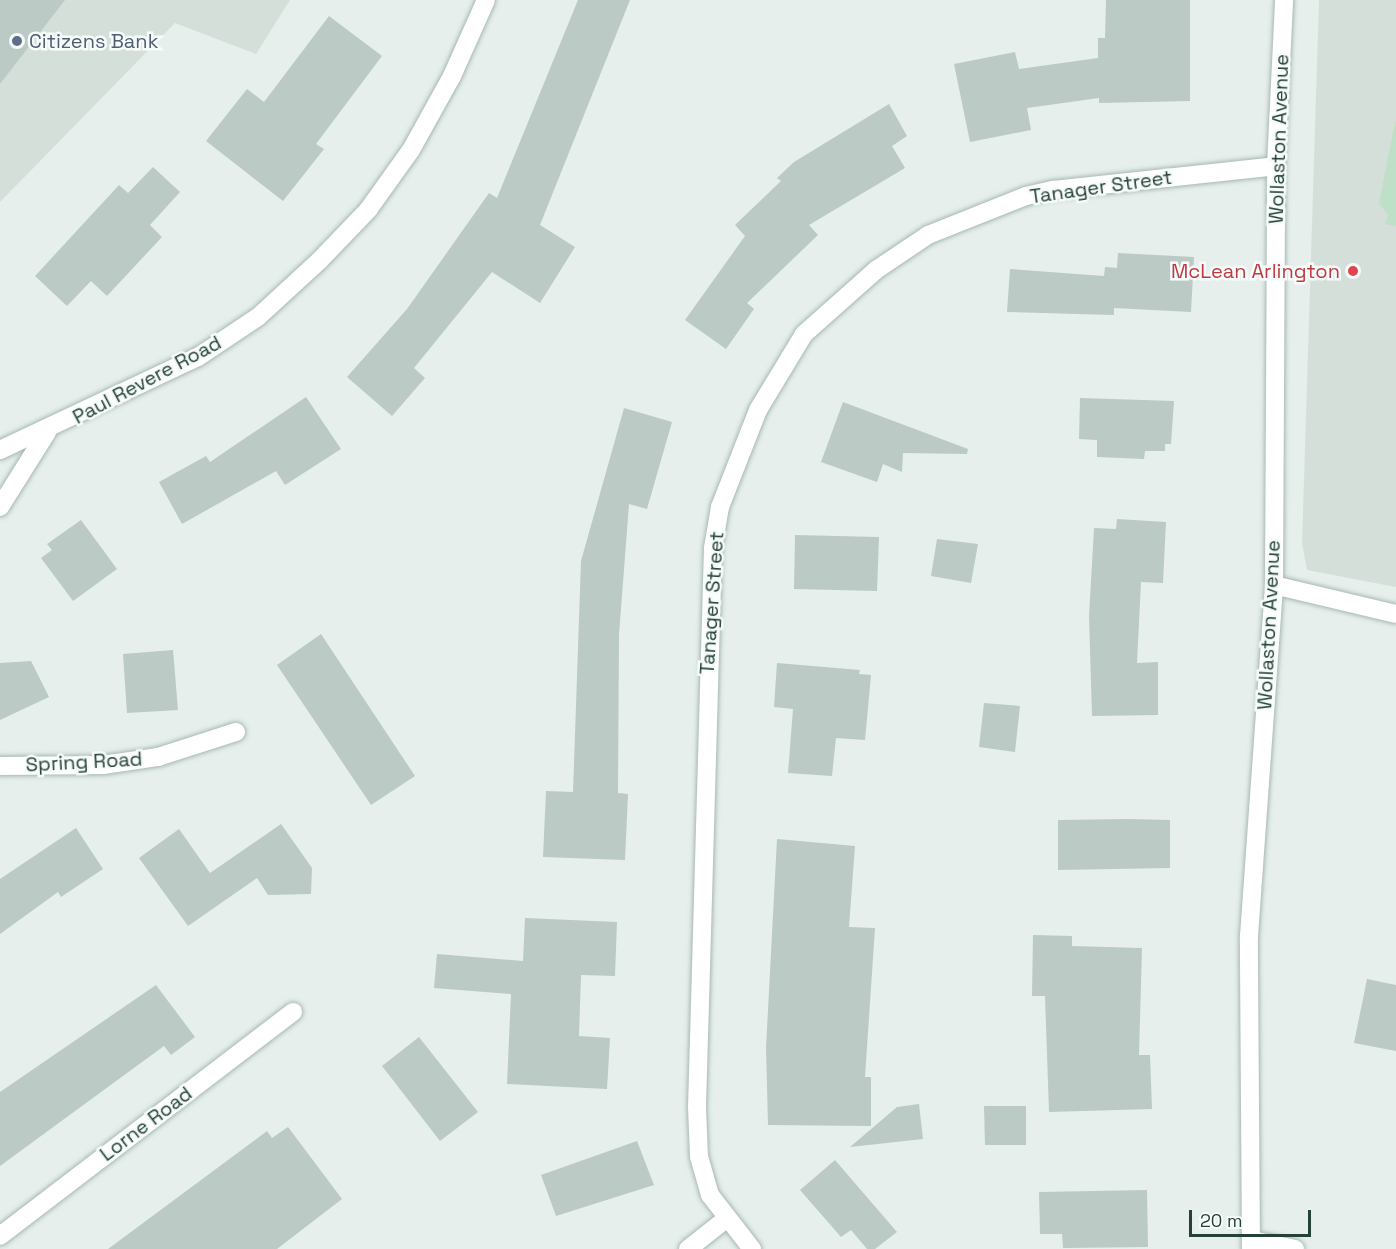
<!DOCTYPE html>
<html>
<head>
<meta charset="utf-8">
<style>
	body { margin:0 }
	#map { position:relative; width:1396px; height:1249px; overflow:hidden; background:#e6efeb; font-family:"Space Grotesk",sans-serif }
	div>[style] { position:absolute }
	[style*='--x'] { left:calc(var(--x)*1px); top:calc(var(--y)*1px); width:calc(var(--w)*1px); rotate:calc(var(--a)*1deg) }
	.built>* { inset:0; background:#d4dfda }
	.green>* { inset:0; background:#bfe0c8 }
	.building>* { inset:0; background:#bbcac4 }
	.roads { filter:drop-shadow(0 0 2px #a8b8b2) drop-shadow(0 0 2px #a8b8b2) }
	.minor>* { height:18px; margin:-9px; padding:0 9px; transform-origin:9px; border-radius:9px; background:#fff }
	.dots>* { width:16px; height:16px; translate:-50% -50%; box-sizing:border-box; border:3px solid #f7fbf9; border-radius:50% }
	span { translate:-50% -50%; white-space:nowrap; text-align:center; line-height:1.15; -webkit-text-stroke:5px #f7fbf9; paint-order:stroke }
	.service-label { font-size:20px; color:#4e5e75 }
	.left { translate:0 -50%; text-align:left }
	.street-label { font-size:20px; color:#24423a }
	.health-label { font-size:20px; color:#be3a42 }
	.right { translate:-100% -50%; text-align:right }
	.scale { position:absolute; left:1189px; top:1210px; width:122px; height:27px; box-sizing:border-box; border:3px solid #24423a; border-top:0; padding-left:8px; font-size:18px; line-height:21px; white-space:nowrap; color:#24423a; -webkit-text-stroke:4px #f7fbf9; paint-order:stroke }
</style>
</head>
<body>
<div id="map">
	<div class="built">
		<i style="clip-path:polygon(0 0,290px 0,256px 54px,175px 23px,0 202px)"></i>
		<i style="clip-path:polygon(1319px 0,1396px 0,1396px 587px,1307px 570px,1302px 543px)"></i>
	</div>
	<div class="green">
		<i style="clip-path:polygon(1395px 121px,1396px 122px,1396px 226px,1385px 224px,1388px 215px,1379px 203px)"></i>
	</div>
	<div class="building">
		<i style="clip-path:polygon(0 0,65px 0,0 84px)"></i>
		<i style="clip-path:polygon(578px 0,630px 0,540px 225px,575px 247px,540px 303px,492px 272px,414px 368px,425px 378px,392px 416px,347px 377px,407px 309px,489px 193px,497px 198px)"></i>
		<i style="clip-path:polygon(1106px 0,1190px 0,1190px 101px,1099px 103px,1099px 98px,1027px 108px,1031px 130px,970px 142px,954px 64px,1015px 52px,1019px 69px,1098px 58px,1098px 38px,1105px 38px)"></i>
		<i style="clip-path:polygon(329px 16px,382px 56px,316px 144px,324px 149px,283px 201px,206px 141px,247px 89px,264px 102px)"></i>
		<i style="clip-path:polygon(889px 104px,907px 136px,892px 146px,905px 168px,809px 225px,818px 235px,747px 303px,754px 309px,726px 349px,685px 320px,745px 236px,735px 225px,781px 181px,777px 178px,794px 162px)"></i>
		<i style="clip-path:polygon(153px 167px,180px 192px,150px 225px,162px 237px,107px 296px,91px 281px,67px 306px,35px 276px,119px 185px,128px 193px)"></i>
		<i style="clip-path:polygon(1118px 253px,1194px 257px,1191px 312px,1114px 308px,1114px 315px,1007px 312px,1010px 269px,1104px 276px,1105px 267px,1117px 268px)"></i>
		<i style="clip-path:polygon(306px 397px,341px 449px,285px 485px,276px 471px,182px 524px,159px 482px,206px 456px,210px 462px)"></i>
		<i style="clip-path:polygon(1080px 398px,1174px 401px,1171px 444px,1165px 444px,1165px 451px,1145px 451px,1144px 459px,1097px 457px,1097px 440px,1079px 439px)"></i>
		<i style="clip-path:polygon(843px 402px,968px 449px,967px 454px,903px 453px,902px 472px,883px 464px,877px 482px,821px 462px)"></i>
		<i style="clip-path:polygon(624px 408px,672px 422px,647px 509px,629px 504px,619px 635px,618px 793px,628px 794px,625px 860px,543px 857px,546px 791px,573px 792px,581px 561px)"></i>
		<i style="clip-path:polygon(1117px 519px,1166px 522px,1163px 583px,1141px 582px,1137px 663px,1158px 662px,1158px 715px,1092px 716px,1089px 616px,1094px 528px,1116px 529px)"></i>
		<i style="clip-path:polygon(81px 520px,117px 569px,73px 601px,41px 558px,52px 550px,47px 544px)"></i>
		<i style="clip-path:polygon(795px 535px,879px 537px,877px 591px,794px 589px)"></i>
		<i style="clip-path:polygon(937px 539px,978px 544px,971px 583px,931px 576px)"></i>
		<i style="clip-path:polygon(321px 634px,415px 776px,371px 805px,277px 665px)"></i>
		<i style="clip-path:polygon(173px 650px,178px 710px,127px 713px,123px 654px)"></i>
		<i style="clip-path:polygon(31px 661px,49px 697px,0 720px,0 663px)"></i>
		<i style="clip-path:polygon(777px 663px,860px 670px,859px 674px,871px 675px,865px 740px,836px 738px,832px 776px,788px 773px,793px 709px,774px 707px)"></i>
		<i style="clip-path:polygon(984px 703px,1020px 706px,1015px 752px,979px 747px)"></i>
		<i style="clip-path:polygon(1128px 819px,1170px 820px,1170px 868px,1058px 870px,1058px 820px)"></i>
		<i style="clip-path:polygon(281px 824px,312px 868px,311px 894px,268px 895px,257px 878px,188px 926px,139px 858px,179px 829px,210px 873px)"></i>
		<i style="clip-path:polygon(76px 828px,103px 869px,61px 897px,58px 892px,0 934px,0 879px)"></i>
		<i style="clip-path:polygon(777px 839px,855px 846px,849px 927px,875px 928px,865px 1077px,871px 1077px,871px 1126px,768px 1125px,766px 1048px)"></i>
		<i style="clip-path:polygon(525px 918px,617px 922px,615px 976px,581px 975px,579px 1036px,610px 1038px,607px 1089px,507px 1084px,511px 994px,434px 988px,437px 954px,523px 961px)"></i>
		<i style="clip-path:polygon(1033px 935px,1072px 936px,1072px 946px,1142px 948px,1139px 1055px,1150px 1055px,1152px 1109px,1049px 1112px,1045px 996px,1032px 996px)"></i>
		<i style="clip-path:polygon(1367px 979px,1396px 985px,1396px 1051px,1354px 1043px)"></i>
		<i style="clip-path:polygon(156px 985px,195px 1037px,171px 1055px,164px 1046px,0 1166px,0 1092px)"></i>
		<i style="clip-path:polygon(419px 1037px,478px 1112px,440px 1141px,382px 1066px)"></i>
		<i style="clip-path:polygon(919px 1104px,923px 1139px,850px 1147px,897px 1107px)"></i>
		<i style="clip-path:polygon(984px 1106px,1026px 1106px,1026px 1145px,985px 1145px)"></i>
		<i style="clip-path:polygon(288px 1127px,342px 1199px,277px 1249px,108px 1249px,267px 1131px,272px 1138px)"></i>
		<i style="clip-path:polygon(637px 1141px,654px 1185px,556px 1216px,541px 1175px)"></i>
		<i style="clip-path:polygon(835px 1160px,897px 1232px,875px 1249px,867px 1249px,851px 1230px,841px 1237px,800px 1190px)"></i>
		<i style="clip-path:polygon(1147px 1190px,1148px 1247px,1063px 1248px,1062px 1234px,1040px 1234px,1039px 1192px)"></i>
	</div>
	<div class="roads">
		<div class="minor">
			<i style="--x:0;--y:450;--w:219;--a:-25.2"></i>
			<i style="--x:198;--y:357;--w:72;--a:-33.7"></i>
			<i style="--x:258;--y:317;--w:83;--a:-42.6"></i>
			<i style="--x:319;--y:261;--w:71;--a:-46.1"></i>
			<i style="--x:368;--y:210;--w:74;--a:-54.4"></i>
			<i style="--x:411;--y:150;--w:85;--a:-61"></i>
			<i style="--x:452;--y:76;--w:83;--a:-65.9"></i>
			<i style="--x:0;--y:507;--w:89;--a:-57.9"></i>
			<i style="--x:1274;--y:585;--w:125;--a:13.4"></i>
			<i style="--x:0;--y:766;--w:103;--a:-0.6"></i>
			<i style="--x:103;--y:765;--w:56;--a:-8.3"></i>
			<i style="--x:158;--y:757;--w:82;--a:-17.8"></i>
			<i style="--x:0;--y:1236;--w:369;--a:-37.4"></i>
			<i style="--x:1251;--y:1240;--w:45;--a:11.6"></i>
			<i style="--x:688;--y:1249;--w:48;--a:-38.3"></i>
			<i style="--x:752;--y:1249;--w:68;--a:-127.9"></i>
			<i style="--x:710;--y:1195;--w:40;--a:-106"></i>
			<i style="--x:699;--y:1157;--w:50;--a:-92.3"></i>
			<i style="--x:697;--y:1107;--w:559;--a:-88.36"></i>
			<i style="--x:713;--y:548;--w:42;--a:-80.3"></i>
			<i style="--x:720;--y:507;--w:104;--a:-68.6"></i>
			<i style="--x:758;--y:410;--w:89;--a:-58.8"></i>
			<i style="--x:804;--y:334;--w:96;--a:-41.6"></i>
			<i style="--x:876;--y:270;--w:63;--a:-33.9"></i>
			<i style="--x:928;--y:235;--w:105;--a:-21.7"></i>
			<i style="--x:1026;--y:196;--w:28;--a:-13"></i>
			<i style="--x:1053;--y:190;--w:224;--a:-6.1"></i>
			<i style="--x:1251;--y:1249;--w:313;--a:-90.4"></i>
			<i style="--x:1249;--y:936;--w:352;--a:-85.9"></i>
			<i style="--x:1274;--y:585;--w:419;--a:-89.7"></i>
			<i style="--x:1276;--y:166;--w:166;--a:-87.2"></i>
		</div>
	</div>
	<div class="dots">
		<i style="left:17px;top:41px;background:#5c6f8a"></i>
		<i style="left:1353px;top:271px;background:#e0444e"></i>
	</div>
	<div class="service-label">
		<span class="left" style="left:29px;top:41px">Citizens Bank</span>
	</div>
	<div class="street-label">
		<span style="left:1279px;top:139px;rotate:-88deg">Wollaston Avenue</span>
		<span style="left:1101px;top:187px;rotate:-8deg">Tanager Street</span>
		<span style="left:147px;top:380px;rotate:-28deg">Paul Revere Road</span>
		<span style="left:712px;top:603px;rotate:-86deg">Tanager Street</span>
		<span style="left:1269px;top:625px;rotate:-87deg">Wollaston Avenue</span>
		<span style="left:84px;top:762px;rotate:-3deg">Spring Road</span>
		<span style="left:146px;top:1124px;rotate:-37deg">Lorne Road</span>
	</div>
	<div class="health-label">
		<span class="right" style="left:1340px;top:271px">McLean Arlington</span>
	</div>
	<div class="scale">20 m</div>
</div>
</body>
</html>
